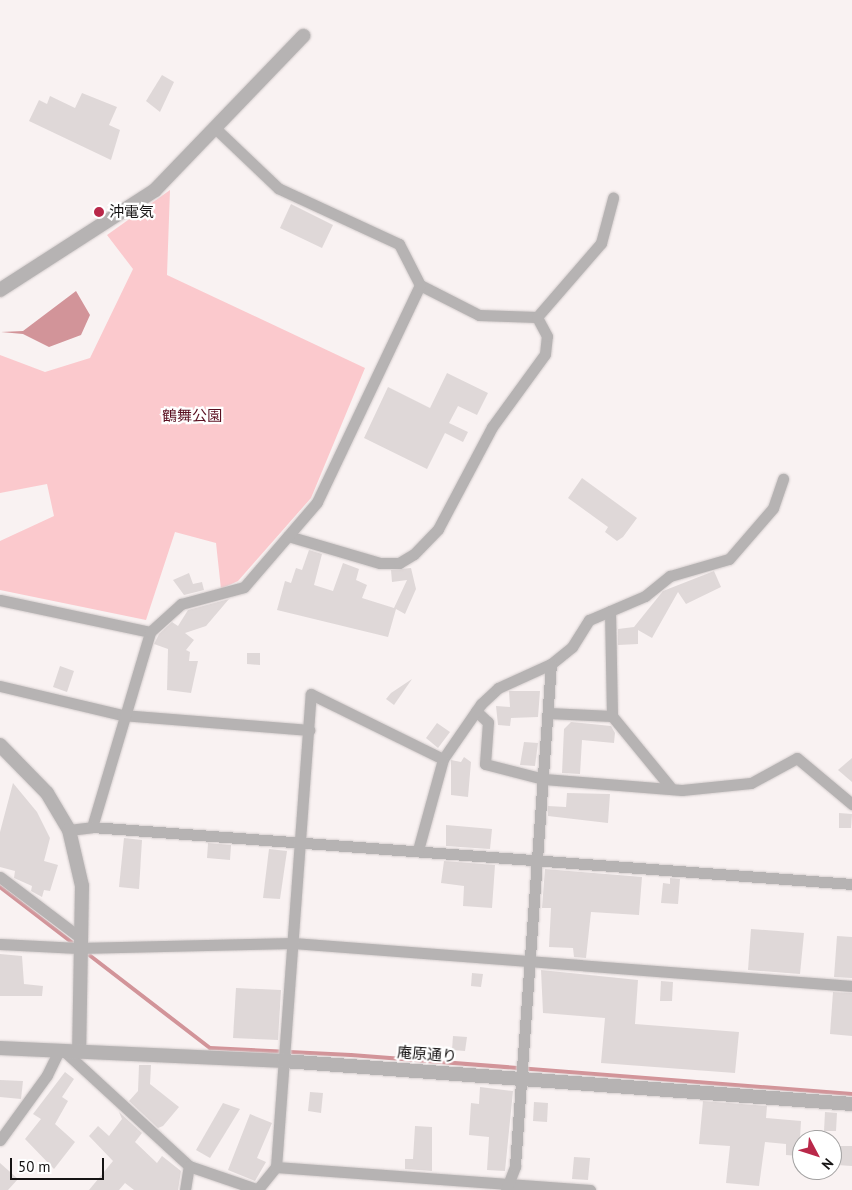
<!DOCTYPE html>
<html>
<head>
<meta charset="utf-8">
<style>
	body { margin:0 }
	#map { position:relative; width:852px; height:1190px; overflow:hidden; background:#f9f2f2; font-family:"PT Sans","Noto Sans JP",sans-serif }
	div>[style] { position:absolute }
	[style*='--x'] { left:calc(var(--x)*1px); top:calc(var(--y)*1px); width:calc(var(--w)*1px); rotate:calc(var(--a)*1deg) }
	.green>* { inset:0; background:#fbc9cd }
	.water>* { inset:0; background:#d29499 }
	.stream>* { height:4px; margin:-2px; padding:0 2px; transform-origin:2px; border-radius:2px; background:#d29499 }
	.building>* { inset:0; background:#dfd8d8 }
	.roads { filter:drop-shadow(0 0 1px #d5cece) drop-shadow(0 0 1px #d5cece) }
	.minor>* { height:11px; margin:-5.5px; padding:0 5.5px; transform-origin:5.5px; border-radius:5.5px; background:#b6b3b3 }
	.tertiary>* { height:14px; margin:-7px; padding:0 7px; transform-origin:7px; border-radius:7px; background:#b6b3b3 }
	.dots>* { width:14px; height:14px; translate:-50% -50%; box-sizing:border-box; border:2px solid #fff; border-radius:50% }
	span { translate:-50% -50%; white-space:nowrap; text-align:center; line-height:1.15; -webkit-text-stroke:4.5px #fff; paint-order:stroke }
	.poi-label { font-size:15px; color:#161414 }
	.left { translate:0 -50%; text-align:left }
	.park-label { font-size:15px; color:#5a1021 }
	.street-label { font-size:15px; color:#161414 }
	.north { position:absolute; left:792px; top:1130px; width:50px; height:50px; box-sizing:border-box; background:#fff; border:1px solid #a2a1a1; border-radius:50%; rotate:130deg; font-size:14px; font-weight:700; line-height:20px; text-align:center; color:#161414 }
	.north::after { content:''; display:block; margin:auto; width:18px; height:22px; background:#b92849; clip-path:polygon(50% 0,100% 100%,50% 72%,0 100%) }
	.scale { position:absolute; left:10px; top:1158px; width:94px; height:22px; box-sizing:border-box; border:2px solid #161414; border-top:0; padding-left:6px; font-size:15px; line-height:18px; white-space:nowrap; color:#161414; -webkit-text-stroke:4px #fff; paint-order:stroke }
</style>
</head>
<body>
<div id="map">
	<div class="green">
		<i style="clip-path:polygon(170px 190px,167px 275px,365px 368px,311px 498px,238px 581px,221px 589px,216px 543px,175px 532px,146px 620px,0 590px,0 541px,54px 516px,47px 484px,0 493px,0 355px,45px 372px,90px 358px,133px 269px,107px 235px)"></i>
	</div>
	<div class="water">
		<i style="clip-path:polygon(76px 291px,90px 315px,81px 335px,49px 347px,23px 334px,1px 332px,23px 331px)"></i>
	</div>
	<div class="stream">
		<i style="--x:0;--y:887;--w:93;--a:37.6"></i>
		<i style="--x:84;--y:951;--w:159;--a:37.6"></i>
		<i style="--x:210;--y:1048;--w:141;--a:2.8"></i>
		<i style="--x:351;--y:1055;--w:503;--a:4.45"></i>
	</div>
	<div class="building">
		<i style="clip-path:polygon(162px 75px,174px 82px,160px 112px,146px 101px)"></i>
		<i style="clip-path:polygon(82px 93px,117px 107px,109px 125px,120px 130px,111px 160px,29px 121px,39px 100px,47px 104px,50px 96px,75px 108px)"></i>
		<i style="clip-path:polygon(291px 204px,333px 225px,322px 248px,280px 228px)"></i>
		<i style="clip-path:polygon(447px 373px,488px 393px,477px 415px,458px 406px,449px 423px,468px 432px,463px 442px,445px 433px,427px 469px,364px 438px,388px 387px,430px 408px)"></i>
		<i style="clip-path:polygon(582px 478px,637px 518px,623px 537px,617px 541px,605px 532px,608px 527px,568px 498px)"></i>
		<i style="clip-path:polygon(309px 550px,322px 554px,314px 585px,333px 591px,343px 563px,359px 569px,356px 580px,367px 585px,362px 598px,394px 608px,407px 580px,392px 582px,391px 570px,411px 568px,416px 589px,405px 614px,396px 609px,388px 637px,277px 610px,285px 581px,291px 583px,296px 568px,302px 570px)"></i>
		<i style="clip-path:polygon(714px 571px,721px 587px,686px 604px,678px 592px,652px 638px,638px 630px,638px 644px,618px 645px,618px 629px,634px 627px,663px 591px)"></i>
		<i style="clip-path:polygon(189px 573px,193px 584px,202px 582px,204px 590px,184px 595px,173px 580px)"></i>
		<i style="clip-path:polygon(229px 599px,206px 626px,185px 633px,194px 640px,186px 650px,190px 652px,189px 661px,198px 661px,191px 693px,167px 690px,168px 649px,154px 644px,159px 634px,172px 622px,178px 626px,188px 610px)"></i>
		<i style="clip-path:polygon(247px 653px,260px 653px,260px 665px,247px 664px)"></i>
		<i style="clip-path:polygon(60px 666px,74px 671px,67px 692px,53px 687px)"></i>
		<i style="clip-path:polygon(412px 679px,394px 705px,386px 699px,391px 693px)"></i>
		<i style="clip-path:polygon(509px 691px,540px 691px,538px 717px,511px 718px,510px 726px,498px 725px,496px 706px,510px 707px)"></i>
		<i style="clip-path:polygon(571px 722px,611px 726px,615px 733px,614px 743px,582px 740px,580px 774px,562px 773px,564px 729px)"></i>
		<i style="clip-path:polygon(437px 723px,450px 732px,438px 748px,426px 738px)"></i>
		<i style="clip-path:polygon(524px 742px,538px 743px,535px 766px,520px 765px)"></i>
		<i style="clip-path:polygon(464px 757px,471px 762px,468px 797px,451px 795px,451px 760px,461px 762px)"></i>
		<i style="clip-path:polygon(852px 758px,852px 782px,838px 770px)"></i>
		<i style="clip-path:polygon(13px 783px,37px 812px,50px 838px,44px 861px,58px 865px,50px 891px,44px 890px,42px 897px,31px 891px,32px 886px,14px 878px,15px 871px,0 867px,0 832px)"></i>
		<i style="clip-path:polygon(567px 793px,610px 794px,608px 823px,548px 816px,548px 806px,566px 807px)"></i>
		<i style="clip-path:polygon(839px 813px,852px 814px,851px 828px,839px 828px)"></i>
		<i style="clip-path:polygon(446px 825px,492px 829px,490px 849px,446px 846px)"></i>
		<i style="clip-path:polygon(124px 838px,142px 840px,139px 889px,119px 887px)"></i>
		<i style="clip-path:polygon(208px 843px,231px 845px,230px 860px,207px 858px)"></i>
		<i style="clip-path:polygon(269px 849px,287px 851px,280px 899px,263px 898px)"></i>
		<i style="clip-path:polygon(444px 861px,495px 865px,492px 908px,463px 906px,464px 886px,441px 883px)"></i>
		<i style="clip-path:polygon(545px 869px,642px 877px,639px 915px,591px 912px,586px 958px,574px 957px,573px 948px,549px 947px,551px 908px,542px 908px)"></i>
		<i style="clip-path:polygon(670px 878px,680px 879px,678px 904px,661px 903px,663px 883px,670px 884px)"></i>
		<i style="clip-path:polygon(751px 929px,804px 933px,800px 974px,748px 970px)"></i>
		<i style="clip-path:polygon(837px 936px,852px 937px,852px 978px,834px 977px)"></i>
		<i style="clip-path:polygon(0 954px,22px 956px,24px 984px,43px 986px,42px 996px,0 996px)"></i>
		<i style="clip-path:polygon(541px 970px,638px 980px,635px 1024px,739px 1032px,735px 1073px,601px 1063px,605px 1018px,543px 1013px)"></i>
		<i style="clip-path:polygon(472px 973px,483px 974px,481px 987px,471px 986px)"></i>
		<i style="clip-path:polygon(661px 981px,673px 982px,672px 1001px,660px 1001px)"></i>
		<i style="clip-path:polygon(236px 988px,281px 990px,278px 1040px,233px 1038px)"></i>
		<i style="clip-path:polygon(833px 992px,852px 993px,852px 1036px,830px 1034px)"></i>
		<i style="clip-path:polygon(453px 1036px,467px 1037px,465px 1051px,452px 1050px)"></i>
		<i style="clip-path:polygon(139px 1065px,151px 1065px,150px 1084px,179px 1107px,163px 1126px,158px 1128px,129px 1101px,138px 1091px)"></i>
		<i style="clip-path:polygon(65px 1072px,74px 1079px,62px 1097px,68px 1101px,55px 1124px,75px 1142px,54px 1169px,25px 1139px,41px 1119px,33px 1114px)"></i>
		<i style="clip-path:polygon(0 1080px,23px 1081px,21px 1099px,0 1097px)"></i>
		<i style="clip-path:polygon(480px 1087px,513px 1091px,505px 1171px,487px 1170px,489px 1137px,469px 1135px,471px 1103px,479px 1104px)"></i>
		<i style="clip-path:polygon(310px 1092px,323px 1093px,321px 1113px,308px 1111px)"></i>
		<i style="clip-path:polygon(703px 1101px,767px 1106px,766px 1118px,801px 1121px,799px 1156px,786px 1155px,786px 1144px,765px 1142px,759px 1186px,726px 1183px,730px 1146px,699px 1144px)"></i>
		<i style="clip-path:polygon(534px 1102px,548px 1103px,547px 1122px,533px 1121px)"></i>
		<i style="clip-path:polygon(223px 1103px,240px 1109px,210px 1158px,196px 1150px)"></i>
		<i style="clip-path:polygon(119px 1112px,142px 1133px,135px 1142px,157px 1163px,162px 1156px,181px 1171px,178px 1190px,134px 1190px,125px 1183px,119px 1190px,89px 1190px,113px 1161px,89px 1136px,98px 1126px,109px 1136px,122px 1119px)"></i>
		<i style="clip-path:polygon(825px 1112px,837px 1113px,836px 1131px,824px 1131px)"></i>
		<i style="clip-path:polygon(250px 1114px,272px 1123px,257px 1158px,266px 1162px,255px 1181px,228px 1170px)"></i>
		<i style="clip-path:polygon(415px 1126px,432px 1127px,432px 1171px,405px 1169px,405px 1159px,413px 1159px)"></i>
		<i style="clip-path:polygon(838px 1146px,852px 1146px,852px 1166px,837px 1165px)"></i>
		<i style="clip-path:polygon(574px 1157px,590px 1158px,588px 1180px,572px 1179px)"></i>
		<i style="clip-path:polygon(0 1163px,18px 1179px,8px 1190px,0 1190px)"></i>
	</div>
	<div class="roads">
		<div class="minor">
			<i style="--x:420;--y:285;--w:66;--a:27"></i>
			<i style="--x:479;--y:315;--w:58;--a:2"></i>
			<i style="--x:288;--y:536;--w:96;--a:16.4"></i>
			<i style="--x:380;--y:563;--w:19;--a:0"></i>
			<i style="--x:399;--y:563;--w:17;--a:-31"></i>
			<i style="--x:414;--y:554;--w:35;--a:-46"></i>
			<i style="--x:438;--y:529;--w:115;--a:-62.1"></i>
			<i style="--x:492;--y:427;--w:90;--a:-54"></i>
			<i style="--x:545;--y:354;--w:18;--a:-84"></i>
			<i style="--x:547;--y:336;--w:21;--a:-118"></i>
			<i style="--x:537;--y:317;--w:98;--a:-49.1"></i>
			<i style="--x:601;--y:243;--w:47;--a:-75.1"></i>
			<i style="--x:0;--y:600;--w:153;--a:12"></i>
			<i style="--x:610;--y:611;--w:105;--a:88.9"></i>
			<i style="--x:612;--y:716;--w:94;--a:50.6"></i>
			<i style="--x:0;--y:686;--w:125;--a:13.4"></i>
			<i style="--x:122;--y:715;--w:188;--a:4.6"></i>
			<i style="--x:476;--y:711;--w:16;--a:43"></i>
			<i style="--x:488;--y:722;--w:42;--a:94.1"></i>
			<i style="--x:485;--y:764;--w:61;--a:14.3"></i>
			<i style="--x:544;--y:779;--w:138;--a:4.6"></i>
			<i style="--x:682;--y:790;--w:69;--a:-5.8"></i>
			<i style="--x:751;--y:783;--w:52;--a:-28.5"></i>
			<i style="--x:797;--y:758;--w:72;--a:39.9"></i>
			<i style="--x:548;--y:713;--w:64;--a:2.7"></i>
			<i style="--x:92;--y:827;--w:203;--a:-73.4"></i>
			<i style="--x:150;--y:632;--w:42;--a:-42.1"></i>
			<i style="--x:181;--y:604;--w:65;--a:-15.1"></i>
			<i style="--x:244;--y:587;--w:112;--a:-49.3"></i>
			<i style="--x:317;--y:502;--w:240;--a:-64.6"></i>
			<i style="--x:420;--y:285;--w:46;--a:-117.1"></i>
			<i style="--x:399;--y:244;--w:133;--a:-155.2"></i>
			<i style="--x:278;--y:188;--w:84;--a:-136.4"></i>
			<i style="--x:69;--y:830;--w:23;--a:-7"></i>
			<i style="--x:92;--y:827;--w:762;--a:4.29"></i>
			<i style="--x:418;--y:850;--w:94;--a:-74.6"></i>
			<i style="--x:443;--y:759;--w:67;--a:-55.4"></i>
			<i style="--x:481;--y:704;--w:23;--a:-43"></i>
			<i style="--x:498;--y:688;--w:58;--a:-24.4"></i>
			<i style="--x:551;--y:664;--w:27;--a:-39"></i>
			<i style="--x:572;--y:647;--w:32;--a:-58"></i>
			<i style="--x:589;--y:620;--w:61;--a:-23.2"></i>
			<i style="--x:645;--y:596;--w:32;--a:-39"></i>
			<i style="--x:670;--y:576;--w:61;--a:-16.1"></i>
			<i style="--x:729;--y:559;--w:67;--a:-49.2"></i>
			<i style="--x:773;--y:508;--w:31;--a:-71"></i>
			<i style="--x:0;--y:877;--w:98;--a:37.1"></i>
			<i style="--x:0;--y:944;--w:78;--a:2.9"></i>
			<i style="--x:78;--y:948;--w:215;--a:-1.3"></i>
			<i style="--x:293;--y:943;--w:561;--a:4.4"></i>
			<i style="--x:64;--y:1051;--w:170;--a:42.6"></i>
			<i style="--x:189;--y:1166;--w:74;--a:18.9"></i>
			<i style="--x:0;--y:1140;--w:80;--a:-54.1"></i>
			<i style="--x:47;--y:1075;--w:28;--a:-64"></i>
			<i style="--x:276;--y:1167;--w:315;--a:4.2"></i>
			<i style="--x:258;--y:1189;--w:28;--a:-51"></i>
			<i style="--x:276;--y:1167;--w:474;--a:-85.8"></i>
			<i style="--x:311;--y:694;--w:147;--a:26.2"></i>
			<i style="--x:185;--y:1190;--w:24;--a:-81"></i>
			<i style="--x:506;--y:1190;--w:26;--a:-69"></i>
			<i style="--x:515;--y:1166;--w:503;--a:-85.9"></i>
		</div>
		<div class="tertiary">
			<i style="--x:0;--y:290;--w:184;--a:-32.8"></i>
			<i style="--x:155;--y:190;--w:214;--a:-46.1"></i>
			<i style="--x:0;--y:745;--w:67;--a:45.6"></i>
			<i style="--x:47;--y:793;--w:43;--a:59.3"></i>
			<i style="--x:69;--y:830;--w:57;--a:76.9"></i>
			<i style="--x:82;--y:886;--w:166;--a:91"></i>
			<i style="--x:0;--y:1048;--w:284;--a:2.6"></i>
			<i style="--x:284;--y:1061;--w:570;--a:4.33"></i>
		</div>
	</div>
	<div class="dots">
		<i style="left:99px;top:212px;background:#b92849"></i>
	</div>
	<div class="poi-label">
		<span class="left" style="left:109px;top:212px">沖電気</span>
	</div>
	<div class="park-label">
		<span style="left:192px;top:416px">鶴舞公園</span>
	</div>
	<div class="street-label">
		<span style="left:427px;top:1054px;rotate:4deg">庵原通り</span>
	</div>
	<div class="north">N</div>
	<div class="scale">50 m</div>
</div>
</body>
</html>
